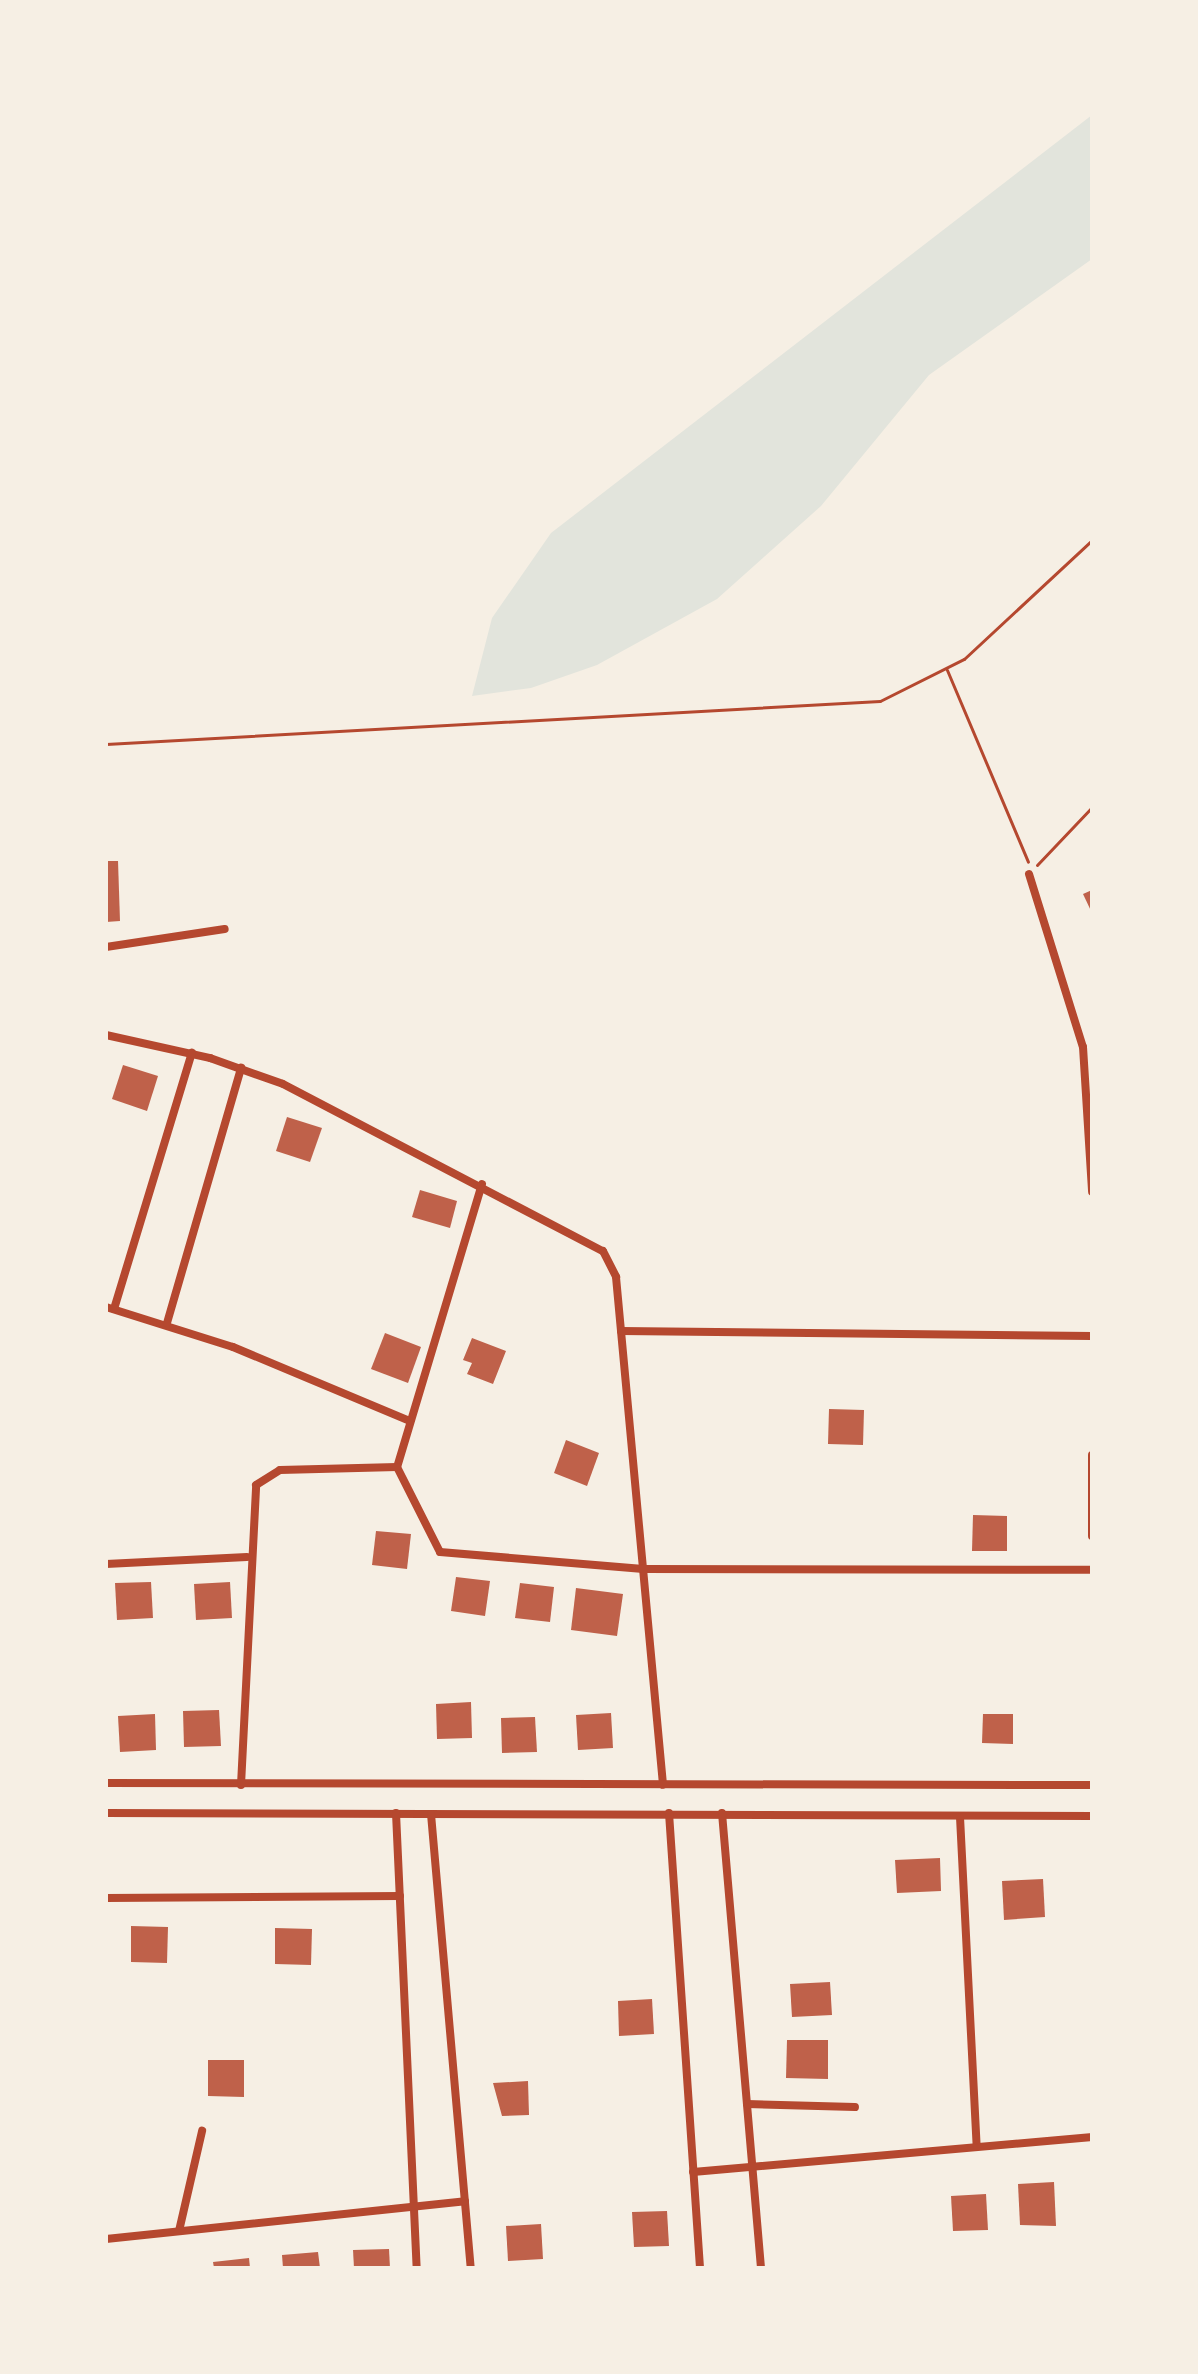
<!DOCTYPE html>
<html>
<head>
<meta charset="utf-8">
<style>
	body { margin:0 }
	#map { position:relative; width:1198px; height:2374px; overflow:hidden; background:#f6efe4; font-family:"DM Sans",sans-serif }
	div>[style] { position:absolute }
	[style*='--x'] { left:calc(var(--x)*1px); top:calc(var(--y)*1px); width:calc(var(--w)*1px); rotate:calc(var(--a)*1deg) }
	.green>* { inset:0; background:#e2e4dc }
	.building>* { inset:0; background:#bf614a }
	.path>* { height:3px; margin:-1.5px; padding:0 1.5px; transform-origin:1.5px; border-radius:1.5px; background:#b5482f }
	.minor>* { height:8px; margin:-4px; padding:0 4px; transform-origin:4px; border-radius:4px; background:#b5482f }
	span { translate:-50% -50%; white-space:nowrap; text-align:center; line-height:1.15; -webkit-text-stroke:7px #f6efe4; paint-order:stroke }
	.frame { position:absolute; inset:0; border:108px solid #f6efe4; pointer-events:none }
</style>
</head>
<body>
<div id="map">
	<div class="green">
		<i style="clip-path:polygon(1092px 115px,1092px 259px,929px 375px,821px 506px,717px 599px,597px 665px,531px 688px,472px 696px,492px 618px,551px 533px)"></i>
	</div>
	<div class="building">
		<i style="clip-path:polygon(106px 861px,118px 861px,120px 921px,106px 922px)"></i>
		<i style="clip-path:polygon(1092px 890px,1092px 913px,1083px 894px)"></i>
		<i style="clip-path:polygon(123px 1065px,158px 1076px,147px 1111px,112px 1099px)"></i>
		<i style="clip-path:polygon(287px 1117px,322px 1128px,310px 1162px,276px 1151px)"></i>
		<i style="clip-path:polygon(420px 1190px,457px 1201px,450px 1228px,412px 1217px)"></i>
		<i style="clip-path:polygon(385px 1333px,421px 1347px,408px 1383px,371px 1369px)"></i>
		<i style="clip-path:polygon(472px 1338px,506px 1351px,493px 1384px,467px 1374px,472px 1363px,463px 1360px)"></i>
		<i style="clip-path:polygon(829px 1409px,864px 1410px,863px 1445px,828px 1444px)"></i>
		<i style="clip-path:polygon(566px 1440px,599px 1453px,587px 1486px,554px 1473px)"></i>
		<i style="clip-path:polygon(973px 1515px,1007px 1516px,1007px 1551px,972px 1551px)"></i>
		<i style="clip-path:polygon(376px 1531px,411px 1534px,407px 1569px,372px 1565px)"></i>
		<i style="clip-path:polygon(456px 1577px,490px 1581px,485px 1616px,451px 1611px)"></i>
		<i style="clip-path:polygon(151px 1582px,153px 1618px,117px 1620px,115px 1583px)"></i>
		<i style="clip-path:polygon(230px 1582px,232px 1618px,196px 1620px,194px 1584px)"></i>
		<i style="clip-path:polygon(520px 1583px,554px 1587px,550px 1622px,515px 1618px)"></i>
		<i style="clip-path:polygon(576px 1588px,623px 1594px,617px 1636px,571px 1630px)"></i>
		<i style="clip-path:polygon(471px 1702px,472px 1738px,437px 1739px,436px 1704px)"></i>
		<i style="clip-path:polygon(219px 1710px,221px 1746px,184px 1747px,183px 1711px)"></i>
		<i style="clip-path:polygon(611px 1713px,613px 1748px,578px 1750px,576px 1715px)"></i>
		<i style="clip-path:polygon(155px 1714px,156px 1750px,120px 1752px,118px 1716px)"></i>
		<i style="clip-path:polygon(983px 1714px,1013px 1714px,1013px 1744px,982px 1743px)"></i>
		<i style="clip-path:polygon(535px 1717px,537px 1752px,502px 1753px,501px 1718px)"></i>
		<i style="clip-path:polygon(940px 1858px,941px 1891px,897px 1893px,895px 1860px)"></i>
		<i style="clip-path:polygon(1043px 1879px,1045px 1917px,1004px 1920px,1002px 1881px)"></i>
		<i style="clip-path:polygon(131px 1926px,168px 1927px,167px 1963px,131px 1962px)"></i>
		<i style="clip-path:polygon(275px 1928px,312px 1929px,311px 1965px,275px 1964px)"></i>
		<i style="clip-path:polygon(830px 1982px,832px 2015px,792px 2017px,790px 1984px)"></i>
		<i style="clip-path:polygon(652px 1999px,654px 2034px,619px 2036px,618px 2001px)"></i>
		<i style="clip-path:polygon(787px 2040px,828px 2040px,828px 2079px,786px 2078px)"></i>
		<i style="clip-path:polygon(208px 2060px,244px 2060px,244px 2097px,208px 2096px)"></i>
		<i style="clip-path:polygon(528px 2081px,529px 2115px,502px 2116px,493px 2083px)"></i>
		<i style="clip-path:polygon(1054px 2182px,1056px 2226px,1020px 2225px,1018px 2184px)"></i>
		<i style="clip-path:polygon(986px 2194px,988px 2230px,953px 2231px,951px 2196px)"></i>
		<i style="clip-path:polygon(667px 2211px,669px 2246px,634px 2247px,632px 2212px)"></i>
		<i style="clip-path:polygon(541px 2224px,543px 2259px,508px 2261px,506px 2226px)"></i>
		<i style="clip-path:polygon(389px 2249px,390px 2268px,354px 2268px,353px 2250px)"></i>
		<i style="clip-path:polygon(318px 2252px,320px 2268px,283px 2268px,282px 2255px)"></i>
		<i style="clip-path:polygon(249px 2258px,250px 2268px,214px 2268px,213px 2262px)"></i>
	</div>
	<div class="path">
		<i style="--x:947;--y:670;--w:208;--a:67.1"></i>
		<i style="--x:106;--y:744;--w:775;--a:-3.18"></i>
		<i style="--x:880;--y:701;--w:94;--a:-26.6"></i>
		<i style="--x:964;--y:659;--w:175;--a:-42.9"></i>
		<i style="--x:1037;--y:865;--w:80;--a:-46.5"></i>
	</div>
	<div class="minor">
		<i style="--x:1029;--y:874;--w:181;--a:72.7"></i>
		<i style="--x:1083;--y:1047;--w:145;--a:86.4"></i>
		<i style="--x:106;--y:947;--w:120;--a:-8.6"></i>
		<i style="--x:106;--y:1035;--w:107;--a:12.5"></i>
		<i style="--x:210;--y:1058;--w:77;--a:19.6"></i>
		<i style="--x:283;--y:1084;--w:361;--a:27.6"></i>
		<i style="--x:603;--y:1251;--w:29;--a:63"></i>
		<i style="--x:616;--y:1277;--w:510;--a:84.71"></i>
		<i style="--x:482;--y:1184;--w:295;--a:106.7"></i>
		<i style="--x:397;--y:1467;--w:95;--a:63.2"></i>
		<i style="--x:440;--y:1552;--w:204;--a:4.8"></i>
		<i style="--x:643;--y:1569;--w:449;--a:0.1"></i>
		<i style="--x:106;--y:1307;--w:133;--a:17.5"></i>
		<i style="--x:233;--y:1347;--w:192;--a:22.7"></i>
		<i style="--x:114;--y:1309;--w:268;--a:-73.1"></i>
		<i style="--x:167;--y:1323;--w:266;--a:-73.8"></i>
		<i style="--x:621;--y:1331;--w:471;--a:0.6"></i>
		<i style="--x:1092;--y:1455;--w:81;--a:90"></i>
		<i style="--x:106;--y:1564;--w:141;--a:-2.8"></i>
		<i style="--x:106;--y:1783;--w:986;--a:0.12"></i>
		<i style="--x:241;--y:1785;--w:300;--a:-87.1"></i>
		<i style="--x:256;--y:1485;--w:28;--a:-32"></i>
		<i style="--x:280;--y:1470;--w:117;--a:-1.5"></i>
		<i style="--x:106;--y:1813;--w:986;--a:0.17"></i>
		<i style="--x:396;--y:1813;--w:455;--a:87.4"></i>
		<i style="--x:669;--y:1813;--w:456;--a:86.1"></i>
		<i style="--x:722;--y:1813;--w:457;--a:85.1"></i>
		<i style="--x:431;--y:1814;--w:456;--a:85"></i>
		<i style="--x:960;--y:1817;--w:330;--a:87.1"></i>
		<i style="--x:106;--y:1898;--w:294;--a:-0.4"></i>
		<i style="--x:747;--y:2104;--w:108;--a:1.6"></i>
		<i style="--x:693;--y:2172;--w:401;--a:-5"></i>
		<i style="--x:179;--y:2231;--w:103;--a:-77"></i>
		<i style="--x:106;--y:2239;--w:361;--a:-6"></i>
	</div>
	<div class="frame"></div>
</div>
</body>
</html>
